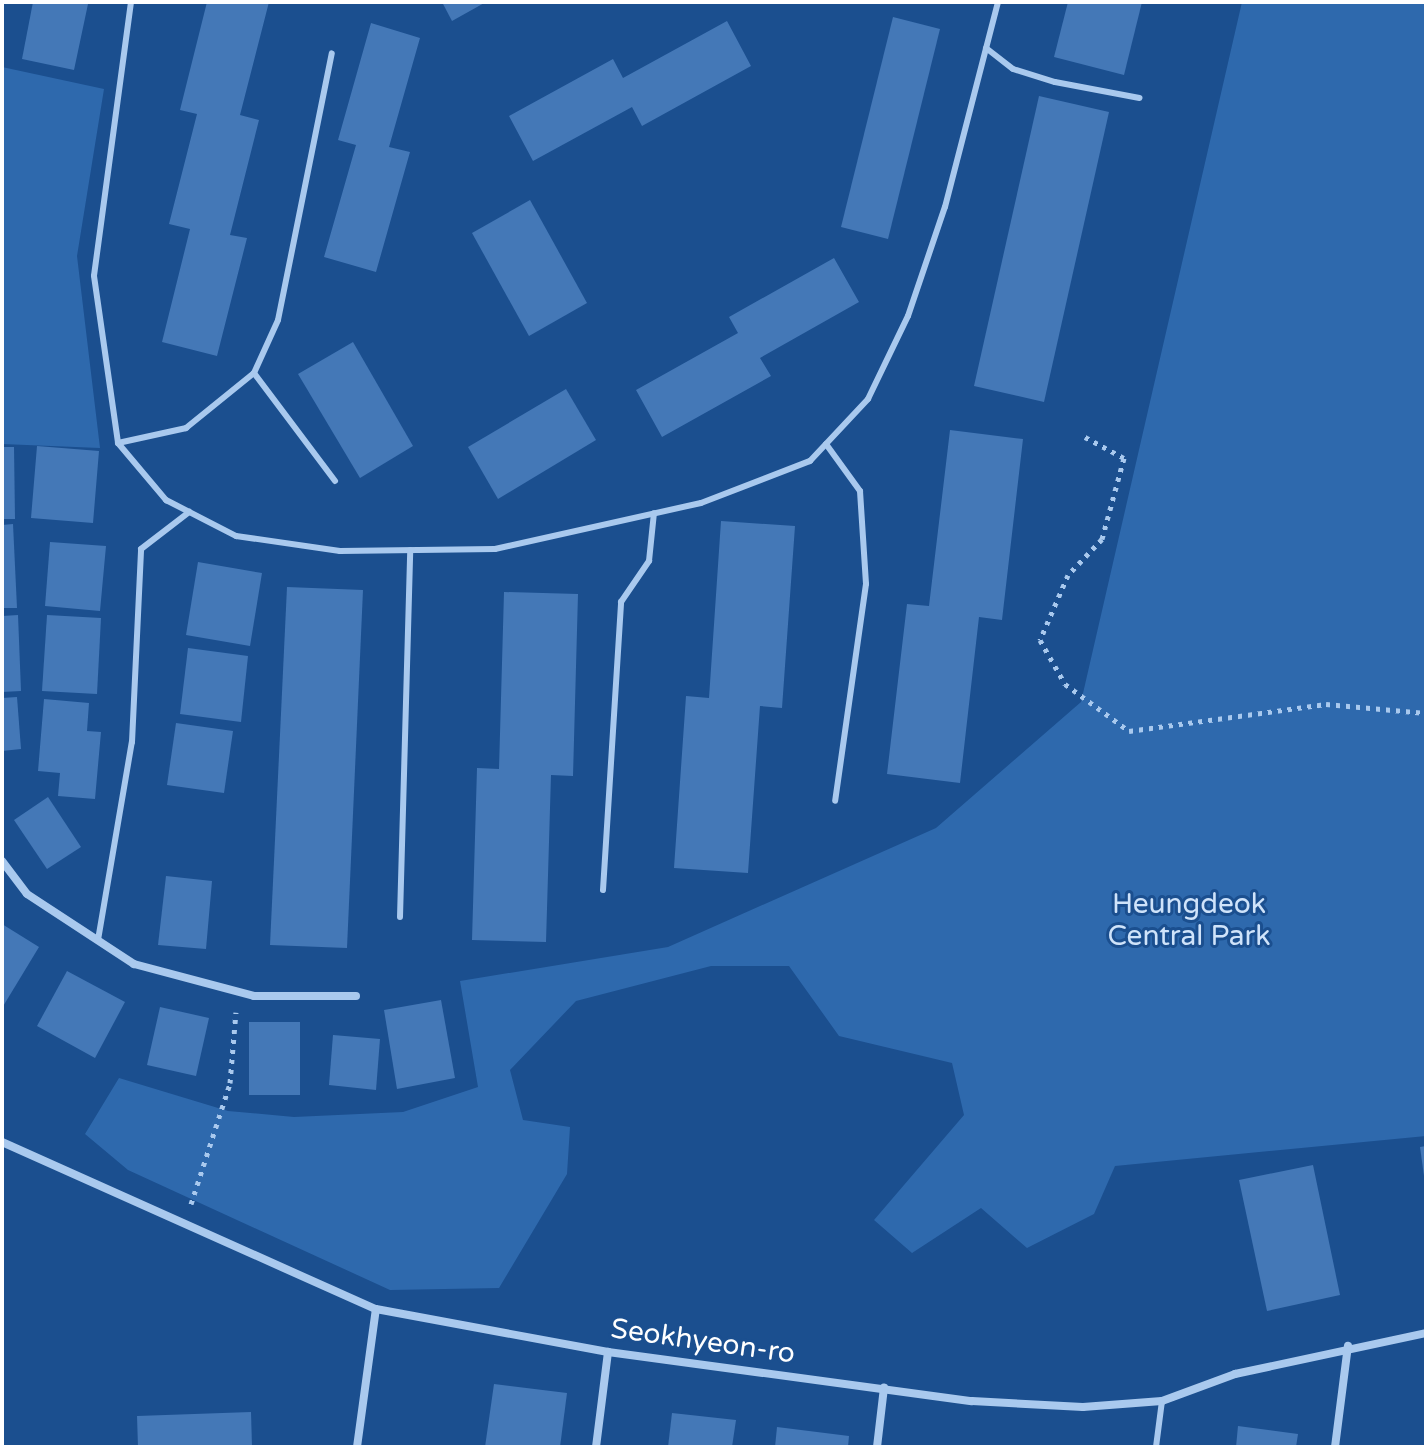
<!DOCTYPE html>
<html>
<head>
<meta charset="utf-8">
<style>
	body { margin:0 }
	#map { position:relative; width:1428px; height:1449px; overflow:hidden; background:#1b4f8f; font-family:"Varela Round",sans-serif }
	div>[style] { position:absolute }
	[style*='--x'] { left:calc(var(--x)*1px); top:calc(var(--y)*1px); width:calc(var(--w)*1px); rotate:calc(var(--a)*1deg) }
	.green>* { inset:0; background:#2e69ad }
	.building>* { inset:0; background:#4478b7 }
	.path>* { height:5px; margin-top:-2.5px; transform-origin:0; background:repeating-linear-gradient(90deg,#a9c9ee 0 4px,transparent 0 10px) }
	.lane>* { height:6px; margin:-3px; padding:0 3px; transform-origin:3px; border-radius:3px; background:#a9c9ee }
	.street>* { height:8px; margin:-4px; padding:0 4px; transform-origin:4px; border-radius:4px; background:#a9c9ee }
	span { translate:-50% -50%; white-space:nowrap; text-align:center; line-height:1.15; -webkit-text-stroke:6px #1b4f8f; paint-order:stroke }
	.park-label { font-size:28px; color:#cfe3fa }
	.street-label { font-size:28px; color:#fff }
	.frame { position:absolute; inset:0; border:4px solid #fff; pointer-events:none }
</style>
</head>
<body>
<div id="map">
	<div class="green">
		<i style="clip-path:polygon(1242px 2px,1426px 2px,1426px 1136px,1115px 1166px,1094px 1214px,1027px 1248px,981px 1208px,912px 1253px,874px 1220px,964px 1115px,952px 1063px,839px 1036px,789px 966px,711px 966px,576px 1001px,510px 1070px,523px 1120px,570px 1127px,567px 1174px,499px 1288px,390px 1290px,128px 1170px,85px 1134px,119px 1078px,228px 1111px,294px 1117px,403px 1112px,478px 1087px,460px 981px,668px 947px,936px 828px,1081px 702px)"></i>
		<i style="clip-path:polygon(2px 67px,104px 89px,77px 256px,100px 448px,2px 444px)"></i>
	</div>
	<div class="building">
		<i style="clip-path:polygon(33px 2px,88px 4px,74px 70px,22px 59px)"></i>
		<i style="clip-path:polygon(207px 2px,269px 2px,240px 115px,259px 120px,230px 235px,247px 238px,217px 356px,162px 342px,190px 229px,169px 224px,197px 114px,180px 110px)"></i>
		<i style="clip-path:polygon(442px 2px,486px 2px,452px 21px)"></i>
		<i style="clip-path:polygon(1068px 2px,1142px 2px,1124px 75px,1054px 57px)"></i>
		<i style="clip-path:polygon(893px 17px,940px 29px,888px 239px,841px 227px)"></i>
		<i style="clip-path:polygon(727px 21px,751px 66px,642px 126px,632px 107px,533px 161px,509px 116px,613px 59px,623px 78px)"></i>
		<i style="clip-path:polygon(371px 23px,420px 38px,389px 147px,410px 152px,376px 272px,324px 257px,356px 145px,338px 140px)"></i>
		<i style="clip-path:polygon(1039px 96px,1109px 112px,1044px 402px,974px 386px)"></i>
		<i style="clip-path:polygon(530px 200px,587px 303px,529px 336px,472px 233px)"></i>
		<i style="clip-path:polygon(834px 258px,859px 302px,760px 358px,771px 376px,662px 437px,636px 390px,738px 333px,729px 317px)"></i>
		<i style="clip-path:polygon(353px 342px,413px 446px,360px 478px,298px 374px)"></i>
		<i style="clip-path:polygon(566px 389px,596px 440px,498px 499px,468px 447px)"></i>
		<i style="clip-path:polygon(950px 430px,1023px 439px,1002px 620px,979px 617px,960px 783px,887px 774px,907px 604px,929px 606px)"></i>
		<i style="clip-path:polygon(37px 446px,99px 451px,93px 523px,31px 518px)"></i>
		<i style="clip-path:polygon(2px 447px,14px 447px,15px 519px,2px 519px)"></i>
		<i style="clip-path:polygon(721px 521px,795px 526px,782px 708px,760px 706px,748px 873px,674px 868px,686px 696px,709px 698px)"></i>
		<i style="clip-path:polygon(13px 524px,17px 608px,2px 608px,2px 525px)"></i>
		<i style="clip-path:polygon(50px 542px,106px 546px,100px 611px,45px 606px)"></i>
		<i style="clip-path:polygon(198px 562px,262px 573px,250px 646px,186px 635px)"></i>
		<i style="clip-path:polygon(287px 587px,363px 590px,347px 948px,270px 945px)"></i>
		<i style="clip-path:polygon(504px 592px,578px 594px,573px 776px,551px 775px,546px 942px,472px 940px,477px 768px,499px 769px)"></i>
		<i style="clip-path:polygon(18px 615px,21px 691px,2px 692px,2px 616px)"></i>
		<i style="clip-path:polygon(47px 615px,101px 618px,97px 694px,42px 691px)"></i>
		<i style="clip-path:polygon(188px 648px,248px 656px,241px 722px,180px 714px)"></i>
		<i style="clip-path:polygon(17px 697px,21px 749px,2px 751px,2px 698px)"></i>
		<i style="clip-path:polygon(44px 699px,89px 703px,87px 731px,101px 732px,95px 799px,58px 796px,60px 773px,38px 771px)"></i>
		<i style="clip-path:polygon(176px 723px,233px 731px,224px 793px,167px 785px)"></i>
		<i style="clip-path:polygon(48px 797px,81px 847px,47px 869px,14px 820px)"></i>
		<i style="clip-path:polygon(166px 876px,212px 881px,206px 949px,158px 945px)"></i>
		<i style="clip-path:polygon(2px 924px,39px 947px,2px 1008px)"></i>
		<i style="clip-path:polygon(67px 971px,125px 1002px,95px 1058px,37px 1026px)"></i>
		<i style="clip-path:polygon(441px 1000px,455px 1078px,397px 1089px,384px 1010px)"></i>
		<i style="clip-path:polygon(160px 1007px,209px 1018px,196px 1076px,147px 1065px)"></i>
		<i style="clip-path:polygon(249px 1022px,300px 1022px,300px 1095px,249px 1095px)"></i>
		<i style="clip-path:polygon(333px 1035px,380px 1039px,376px 1090px,329px 1085px)"></i>
		<i style="clip-path:polygon(1426px 1146px,1426px 1176px,1424px 1176px,1420px 1147px)"></i>
		<i style="clip-path:polygon(1313px 1165px,1340px 1295px,1267px 1311px,1239px 1180px)"></i>
		<i style="clip-path:polygon(494px 1384px,567px 1393px,560px 1447px,485px 1447px)"></i>
		<i style="clip-path:polygon(251px 1412px,252px 1447px,138px 1447px,137px 1416px)"></i>
		<i style="clip-path:polygon(672px 1413px,736px 1420px,732px 1447px,668px 1447px)"></i>
		<i style="clip-path:polygon(1238px 1426px,1298px 1434px,1296px 1447px,1236px 1447px)"></i>
		<i style="clip-path:polygon(777px 1427px,849px 1436px,848px 1447px,775px 1447px)"></i>
	</div>
	<div class="path">
		<i style="--x:1085;--y:437;--w:44;--a:28.3"></i>
		<i style="--x:1124;--y:458;--w:84;--a:105.2"></i>
		<i style="--x:1102;--y:539;--w:50;--a:133.4"></i>
		<i style="--x:1068;--y:575;--w:71;--a:113.3"></i>
		<i style="--x:1040;--y:640;--w:51;--a:60.4"></i>
		<i style="--x:1065;--y:684;--w:79;--a:36.3"></i>
		<i style="--x:1129;--y:731;--w:199;--a:-7.8"></i>
		<i style="--x:1326;--y:704;--w:100;--a:5.1"></i>
		<i style="--x:191;--y:1204;--w:127;--a:-72.1"></i>
		<i style="--x:230;--y:1083;--w:71;--a:-85.2"></i>
	</div>
	<div class="lane">
		<i style="--x:131;--y:2;--w:276;--a:97.7"></i>
		<i style="--x:94;--y:276;--w:169;--a:81.8"></i>
		<i style="--x:118;--y:443;--w:75;--a:49.9"></i>
		<i style="--x:166;--y:500;--w:79;--a:27.2"></i>
		<i style="--x:236;--y:536;--w:105;--a:8.2"></i>
		<i style="--x:340;--y:551;--w:155;--a:-0.7"></i>
		<i style="--x:495;--y:549;--w:211;--a:-12.6"></i>
		<i style="--x:701;--y:503;--w:117;--a:-21.1"></i>
		<i style="--x:810;--y:461;--w:85;--a:-46.9"></i>
		<i style="--x:868;--y:399;--w:92;--a:-64.3"></i>
		<i style="--x:908;--y:316;--w:115;--a:-71.3"></i>
		<i style="--x:945;--y:207;--w:212;--a:-75.5"></i>
		<i style="--x:986;--y:48;--w:34;--a:38"></i>
		<i style="--x:1013;--y:69;--w:44;--a:17.2"></i>
		<i style="--x:1055;--y:82;--w:86;--a:10.7"></i>
		<i style="--x:254;--y:373;--w:135;--a:53.1"></i>
		<i style="--x:118;--y:443;--w:70;--a:-12.4"></i>
		<i style="--x:186;--y:428;--w:87;--a:-39"></i>
		<i style="--x:254;--y:373;--w:58;--a:-65.6"></i>
		<i style="--x:278;--y:320;--w:272;--a:-78.6"></i>
		<i style="--x:826;--y:444;--w:58;--a:54.1"></i>
		<i style="--x:860;--y:491;--w:93;--a:86.3"></i>
		<i style="--x:866;--y:584;--w:219;--a:98.1"></i>
		<i style="--x:603;--y:890;--w:289;--a:-86.4"></i>
		<i style="--x:621;--y:602;--w:50;--a:-55.7"></i>
		<i style="--x:649;--y:561;--w:48;--a:-84.1"></i>
		<i style="--x:400;--y:917;--w:367;--a:-88.4"></i>
		<i style="--x:98;--y:940;--w:201;--a:-80.3"></i>
		<i style="--x:132;--y:742;--w:193;--a:-87.3"></i>
		<i style="--x:141;--y:549;--w:61;--a:-37.6"></i>
		<i style="--x:1156;--y:1447;--w:46;--a:-82.6"></i>
	</div>
	<div class="street">
		<i style="--x:2;--y:861;--w:41;--a:52.9"></i>
		<i style="--x:27;--y:894;--w:128;--a:33.2"></i>
		<i style="--x:134;--y:964;--w:124;--a:14.9"></i>
		<i style="--x:254;--y:996;--w:102;--a:0"></i>
		<i style="--x:2;--y:1142;--w:410;--a:24.1"></i>
		<i style="--x:376;--y:1309;--w:236;--a:10.5"></i>
		<i style="--x:608;--y:1352;--w:367;--a:7.7"></i>
		<i style="--x:972;--y:1401;--w:111;--a:3.1"></i>
		<i style="--x:1083;--y:1407;--w:79;--a:-4.3"></i>
		<i style="--x:1162;--y:1401;--w:78;--a:-20.3"></i>
		<i style="--x:1235;--y:1374;--w:195;--a:-12.1"></i>
		<i style="--x:357;--y:1447;--w:139;--a:-82.2"></i>
		<i style="--x:596;--y:1447;--w:96;--a:-82.8"></i>
		<i style="--x:877;--y:1447;--w:60;--a:-83.3"></i>
		<i style="--x:1335;--y:1447;--w:102;--a:-82.7"></i>
	</div>
	<div class="park-label">
		<span style="left:1189px;top:920px">Heungdeok<br>Central Park</span>
	</div>
	<div class="street-label">
		<span style="left:703px;top:1341px;rotate:8deg">Seokhyeon-ro</span>
	</div>
	<div class="frame"></div>
</div>
</body>
</html>
